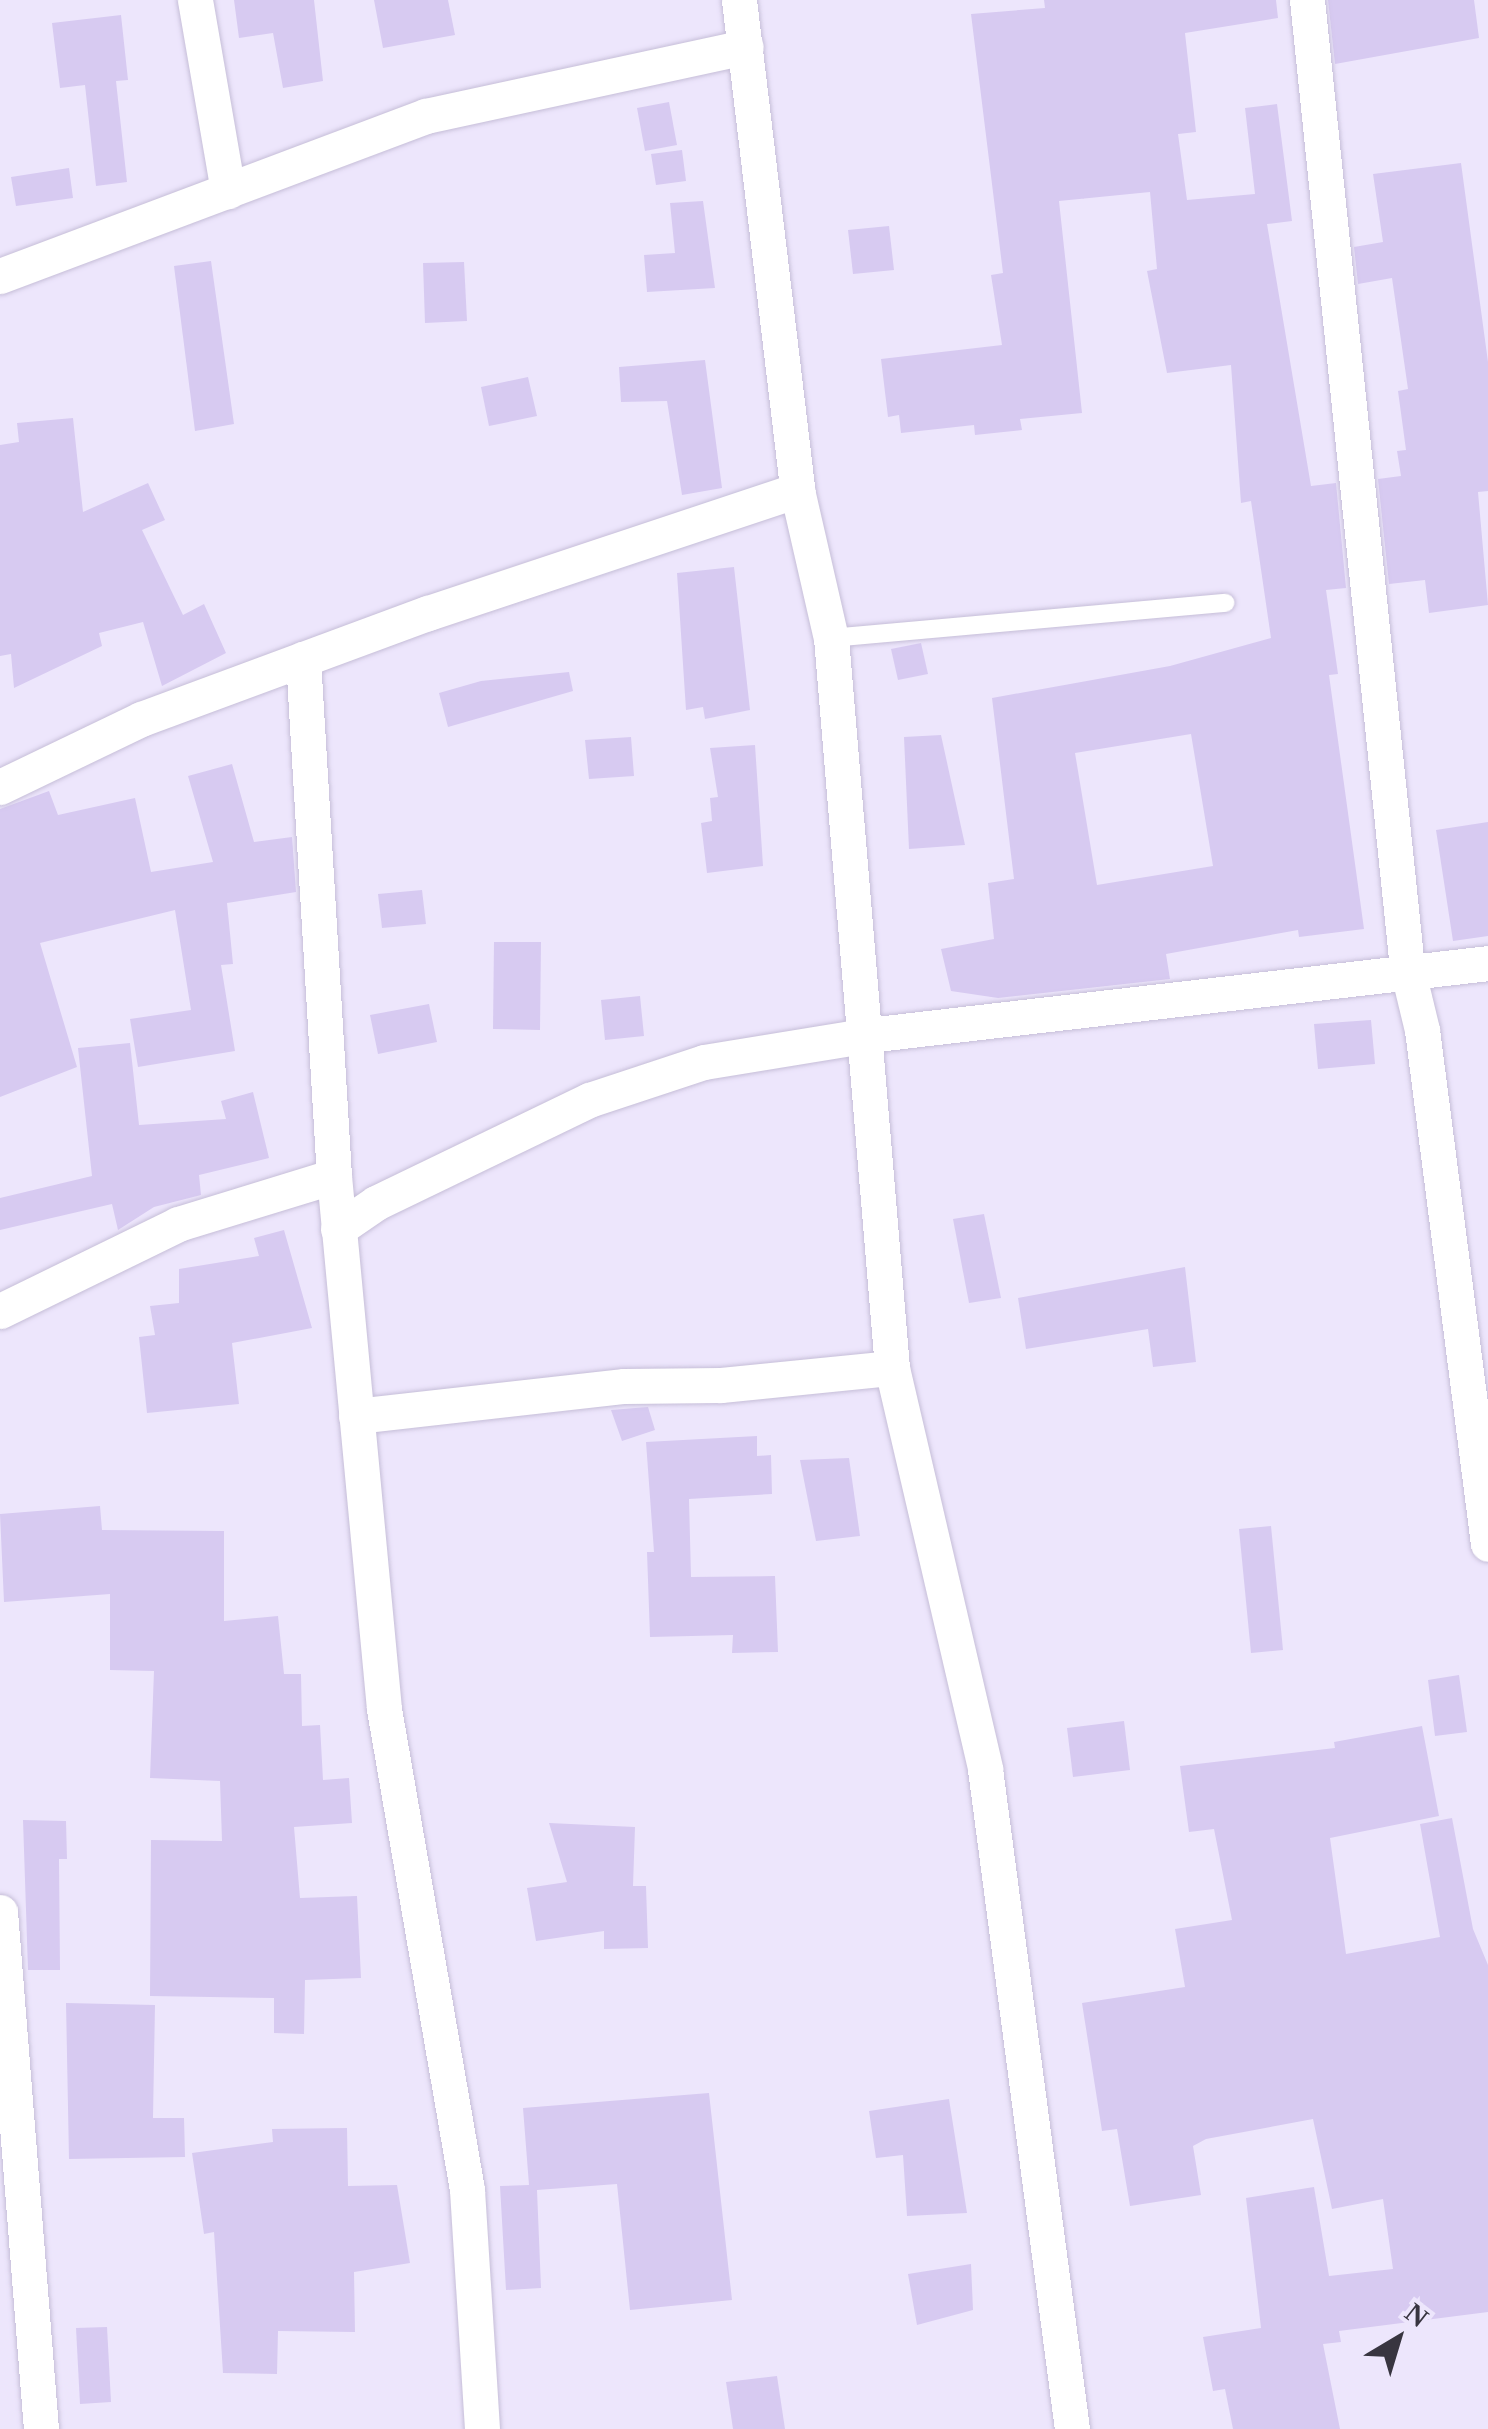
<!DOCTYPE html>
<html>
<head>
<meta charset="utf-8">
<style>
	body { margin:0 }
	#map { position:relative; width:1488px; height:2429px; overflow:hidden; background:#ede6fc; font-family:"Times New Roman",serif }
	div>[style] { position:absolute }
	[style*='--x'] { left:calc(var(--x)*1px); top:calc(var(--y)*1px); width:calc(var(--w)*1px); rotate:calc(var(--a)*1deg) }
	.building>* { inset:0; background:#d7caf1 }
	.roads { filter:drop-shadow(0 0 2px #c6bed8) drop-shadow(0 0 2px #c6bed8) }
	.lane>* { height:18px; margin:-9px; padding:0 9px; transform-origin:9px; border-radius:9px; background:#fff }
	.street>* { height:35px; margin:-17.5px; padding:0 17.5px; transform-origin:17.5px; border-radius:17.5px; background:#fff }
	span { translate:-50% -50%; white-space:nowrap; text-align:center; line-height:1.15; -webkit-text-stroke:9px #ede6fc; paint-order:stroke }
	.north { position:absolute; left:1348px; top:2289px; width:100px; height:100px; -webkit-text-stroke:8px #ede6fc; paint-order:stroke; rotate:38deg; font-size:28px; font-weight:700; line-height:40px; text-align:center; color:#383540 }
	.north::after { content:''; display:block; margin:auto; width:35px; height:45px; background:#383540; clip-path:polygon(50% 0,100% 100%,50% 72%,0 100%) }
</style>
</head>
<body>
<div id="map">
	<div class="building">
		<i style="clip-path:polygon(234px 0,314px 0,323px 81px,283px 88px,273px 33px,239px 38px)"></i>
		<i style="clip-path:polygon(374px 0,448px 0,455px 35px,383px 48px)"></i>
		<i style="clip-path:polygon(evenodd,1044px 0,1276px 0,1278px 18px,1185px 33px,1196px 132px,1178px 134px,1187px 200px,1255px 194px,1245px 108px,1277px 104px,1292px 221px,1267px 224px,1311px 486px,1336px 483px,1346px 588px,1326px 590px,1338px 674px,1329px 675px,1364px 929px,1299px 937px,1298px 930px,1166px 954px,1170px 979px,998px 998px,951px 991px,941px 949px,994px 939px,988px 883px,1014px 879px,992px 698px,1170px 666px,1271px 638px,1251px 501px,1241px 503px,1231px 365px,1167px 373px,1147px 271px,1157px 269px,1150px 192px,1059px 201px,1082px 413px,1020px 419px,1022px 430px,975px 435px,974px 425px,901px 433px,899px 415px,888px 417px,881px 359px,1002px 345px,991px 275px,1003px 273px,971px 14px,1045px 8px,1044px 0,1191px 734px,1213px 866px,1097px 885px,1075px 753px,1191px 734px)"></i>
		<i style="clip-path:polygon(1328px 0,1474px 0,1479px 38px,1335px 64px)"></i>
		<i style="clip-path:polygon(121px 15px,128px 80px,116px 81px,127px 182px,96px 186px,85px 85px,60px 88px,52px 23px)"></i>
		<i style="clip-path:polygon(669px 102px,677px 145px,645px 151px,637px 108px)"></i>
		<i style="clip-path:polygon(682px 150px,686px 181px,656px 185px,651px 154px)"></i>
		<i style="clip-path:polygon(1461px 163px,1488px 362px,1488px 491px,1478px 492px,1488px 605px,1429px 613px,1425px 580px,1389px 584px,1378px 479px,1401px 476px,1397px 451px,1406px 450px,1398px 391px,1408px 389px,1392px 278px,1358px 284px,1354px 247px,1383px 242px,1373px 174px)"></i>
		<i style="clip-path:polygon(69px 168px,73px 198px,16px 206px,11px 177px)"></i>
		<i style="clip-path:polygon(703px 201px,715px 288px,647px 292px,644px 255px,675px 253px,670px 203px)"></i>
		<i style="clip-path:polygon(889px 226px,894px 270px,853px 274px,848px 230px)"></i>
		<i style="clip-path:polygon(211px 261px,234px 424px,195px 431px,174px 266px)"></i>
		<i style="clip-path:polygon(464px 262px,467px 321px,425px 323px,423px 263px)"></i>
		<i style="clip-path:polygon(705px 360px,722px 488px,682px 495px,667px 401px,621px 402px,619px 367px)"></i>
		<i style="clip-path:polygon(528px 377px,537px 416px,489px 426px,481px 387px)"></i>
		<i style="clip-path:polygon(73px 418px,83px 512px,148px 483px,165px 520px,142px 530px,183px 615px,204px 604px,226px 653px,162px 686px,143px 622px,99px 633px,102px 646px,14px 688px,11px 654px,0 656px,0 445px,19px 442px,17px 423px)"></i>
		<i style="clip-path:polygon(734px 567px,750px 710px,705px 719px,703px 707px,686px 710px,677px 573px)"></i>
		<i style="clip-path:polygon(921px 643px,928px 674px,898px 680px,891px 649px)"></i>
		<i style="clip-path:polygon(569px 672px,573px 691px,448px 727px,439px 693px,481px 681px)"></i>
		<i style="clip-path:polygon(941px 735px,965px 845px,909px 849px,904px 737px)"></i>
		<i style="clip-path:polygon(631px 737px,634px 776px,589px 779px,585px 740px)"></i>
		<i style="clip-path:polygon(755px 745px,763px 866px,707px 873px,701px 823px,712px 821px,710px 798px,718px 797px,710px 748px)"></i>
		<i style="clip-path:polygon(232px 764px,254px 842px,292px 837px,296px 892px,227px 903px,233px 964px,221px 965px,235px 1051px,138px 1067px,130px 1019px,191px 1010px,175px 910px,40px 943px,77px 1067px,0 1097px,0 809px,49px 791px,58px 815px,135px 798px,151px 872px,213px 862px,188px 776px)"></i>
		<i style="clip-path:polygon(1488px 822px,1488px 936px,1453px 941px,1436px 830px)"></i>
		<i style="clip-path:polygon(422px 890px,426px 924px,382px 928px,378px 894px)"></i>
		<i style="clip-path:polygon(494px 942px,541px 942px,540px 1030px,493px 1029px)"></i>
		<i style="clip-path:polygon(640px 996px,644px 1036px,605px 1040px,601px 1000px)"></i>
		<i style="clip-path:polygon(429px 1004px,437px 1042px,378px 1054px,370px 1015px)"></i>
		<i style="clip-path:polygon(1371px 1020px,1375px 1064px,1318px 1069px,1314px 1024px)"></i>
		<i style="clip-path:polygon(130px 1043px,139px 1125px,226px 1119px,221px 1101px,253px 1092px,269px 1158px,199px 1175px,201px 1195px,154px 1207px,118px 1230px,112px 1204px,0 1230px,0 1198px,92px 1176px,78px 1048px)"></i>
		<i style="clip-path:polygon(984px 1214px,1001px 1298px,969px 1303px,953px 1219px)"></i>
		<i style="clip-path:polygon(284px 1230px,312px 1328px,232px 1343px,239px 1404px,147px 1413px,139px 1337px,155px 1335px,150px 1306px,179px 1303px,179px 1269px,259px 1256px,254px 1238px)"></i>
		<i style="clip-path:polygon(1185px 1267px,1196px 1362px,1153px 1367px,1148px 1329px,1026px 1349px,1018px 1298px)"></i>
		<i style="clip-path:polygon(648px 1407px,655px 1430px,622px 1441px,611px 1410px)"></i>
		<i style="clip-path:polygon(757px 1436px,757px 1456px,771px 1455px,772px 1494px,689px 1499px,691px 1577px,775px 1576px,778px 1652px,732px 1653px,733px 1635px,650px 1637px,647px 1552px,654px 1552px,646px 1442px)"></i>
		<i style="clip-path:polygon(849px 1458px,860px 1536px,816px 1541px,800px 1460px)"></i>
		<i style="clip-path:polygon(100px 1506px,102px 1530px,224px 1531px,224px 1621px,278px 1616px,284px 1674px,301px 1674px,302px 1726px,320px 1725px,323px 1780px,349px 1778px,352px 1823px,294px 1827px,300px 1898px,357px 1896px,361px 1978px,305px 1980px,304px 2034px,274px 2033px,274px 1998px,150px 1996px,151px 1840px,222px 1841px,220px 1781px,150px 1778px,154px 1671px,110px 1670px,110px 1594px,4px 1602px,0 1514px)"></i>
		<i style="clip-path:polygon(1271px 1526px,1283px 1650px,1251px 1653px,1239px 1529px)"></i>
		<i style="clip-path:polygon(1459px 1675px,1467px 1732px,1435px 1736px,1428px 1680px)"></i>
		<i style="clip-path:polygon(1124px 1721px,1130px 1770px,1073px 1777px,1067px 1728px)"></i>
		<i style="clip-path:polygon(1422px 1726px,1439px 1816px,1330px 1838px,1346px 1954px,1440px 1937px,1420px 1824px,1452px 1818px,1473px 1929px,1488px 1965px,1488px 2312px,1339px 2331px,1341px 2342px,1323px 2344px,1340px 2429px,1233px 2429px,1225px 2389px,1213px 2391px,1203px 2337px,1261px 2328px,1246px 2198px,1314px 2187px,1329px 2276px,1393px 2269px,1383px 2199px,1332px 2209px,1313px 2119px,1206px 2139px,1193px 2146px,1201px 2195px,1130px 2206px,1117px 2129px,1102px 2131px,1082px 2003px,1185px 1987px,1175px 1929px,1232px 1920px,1214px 1829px,1189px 1832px,1180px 1766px,1335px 1748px,1334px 1742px)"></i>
		<i style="clip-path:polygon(23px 1820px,66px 1821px,67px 1859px,59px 1859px,60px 1970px,28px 1970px)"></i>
		<i style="clip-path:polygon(549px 1823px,635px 1827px,633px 1886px,646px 1886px,648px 1948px,604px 1949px,604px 1931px,536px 1941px,527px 1888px,567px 1882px)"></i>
		<i style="clip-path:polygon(66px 2003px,155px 2005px,153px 2118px,184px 2118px,185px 2157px,69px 2159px)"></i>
		<i style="clip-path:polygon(709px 2093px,732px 2300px,630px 2310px,617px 2184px,537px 2190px,541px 2288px,506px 2290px,500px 2186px,529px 2185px,523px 2108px)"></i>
		<i style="clip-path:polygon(949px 2099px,967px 2213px,907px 2216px,903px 2155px,876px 2158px,869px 2111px)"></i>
		<i style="clip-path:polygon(347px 2128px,348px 2186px,397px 2185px,410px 2263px,354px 2272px,355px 2332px,278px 2331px,277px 2374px,223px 2373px,214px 2232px,204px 2234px,192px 2153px,273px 2142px,272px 2129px)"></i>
		<i style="clip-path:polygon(971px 2264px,973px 2310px,917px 2325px,908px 2274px)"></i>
		<i style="clip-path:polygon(107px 2327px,111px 2402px,80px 2404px,76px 2328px)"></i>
		<i style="clip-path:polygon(777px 2376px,785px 2429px,733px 2429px,726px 2382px)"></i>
	</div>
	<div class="roads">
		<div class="lane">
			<i style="--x:831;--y:638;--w:396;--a:-5.1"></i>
		</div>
		<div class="street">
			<i style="--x:195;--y:0;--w:194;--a:80.2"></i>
			<i style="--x:739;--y:0;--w:493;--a:83.2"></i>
			<i style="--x:797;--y:490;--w:152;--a:77.1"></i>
			<i style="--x:831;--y:638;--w:733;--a:85.22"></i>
			<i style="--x:892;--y:1368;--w:412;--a:76.9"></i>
			<i style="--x:985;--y:1769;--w:666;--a:82.49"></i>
			<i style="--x:1307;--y:0;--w:973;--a:84.1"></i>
			<i style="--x:1407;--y:968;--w:64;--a:76.4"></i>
			<i style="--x:1422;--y:1030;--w:518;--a:82.68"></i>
			<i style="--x:0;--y:276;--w:455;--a:-20.6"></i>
			<i style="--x:426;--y:116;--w:327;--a:-12.2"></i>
			<i style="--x:303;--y:659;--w:518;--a:86.57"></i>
			<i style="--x:334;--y:1176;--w:535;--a:84.64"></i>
			<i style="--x:384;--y:1709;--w:488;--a:80.2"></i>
			<i style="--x:467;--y:2190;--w:239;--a:86.4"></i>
			<i style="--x:0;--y:787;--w:157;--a:-25.7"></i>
			<i style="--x:141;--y:719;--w:306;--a:-20.3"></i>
			<i style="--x:428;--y:613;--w:389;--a:-18.4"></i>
			<i style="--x:338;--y:1229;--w:46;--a:-34.4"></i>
			<i style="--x:376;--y:1203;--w:237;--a:-25.8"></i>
			<i style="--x:589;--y:1100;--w:121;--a:-18.3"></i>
			<i style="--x:704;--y:1062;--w:166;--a:-9.3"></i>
			<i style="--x:868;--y:1035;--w:624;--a:-6.62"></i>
			<i style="--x:0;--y:1311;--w:198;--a:-26"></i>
			<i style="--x:178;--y:1224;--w:163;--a:-17.1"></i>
			<i style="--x:356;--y:1416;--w:270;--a:-6.4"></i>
			<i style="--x:624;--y:1386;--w:97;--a:-0.6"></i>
			<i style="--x:721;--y:1385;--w:172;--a:-5.7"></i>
			<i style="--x:0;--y:1912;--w:519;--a:85.47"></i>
		</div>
	</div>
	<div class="north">N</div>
</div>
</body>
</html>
